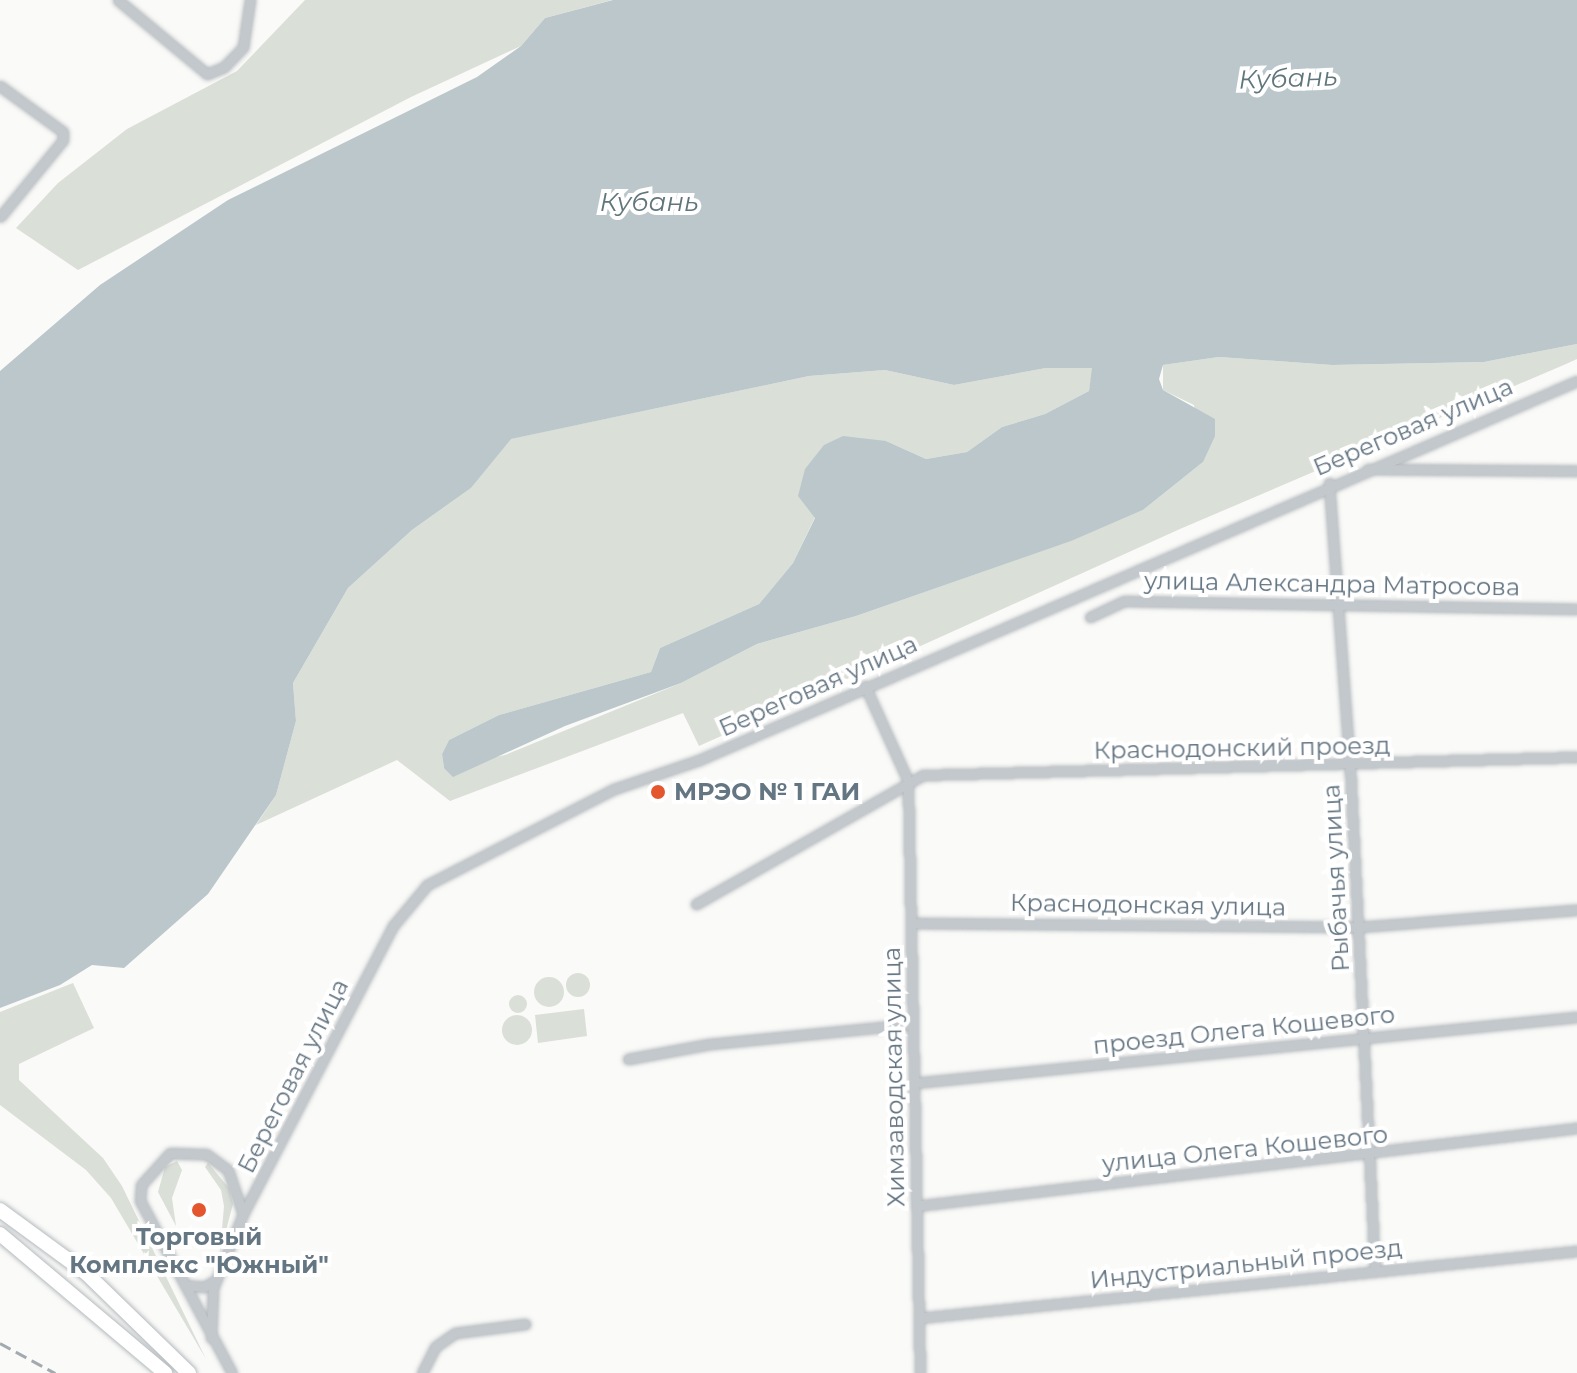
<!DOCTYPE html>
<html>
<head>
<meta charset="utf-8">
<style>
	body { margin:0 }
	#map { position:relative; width:1577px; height:1373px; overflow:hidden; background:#fafaf8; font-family:Montserrat,sans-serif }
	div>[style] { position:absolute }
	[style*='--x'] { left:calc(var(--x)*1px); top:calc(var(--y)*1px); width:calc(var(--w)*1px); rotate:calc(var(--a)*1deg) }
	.green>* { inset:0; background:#dadfd7 }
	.round { border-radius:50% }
	.water>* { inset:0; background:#bbc7cb }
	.roads { filter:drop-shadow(0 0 2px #b5babe) drop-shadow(0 0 2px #b5babe) }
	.minor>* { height:9px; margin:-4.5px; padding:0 4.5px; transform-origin:4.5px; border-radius:4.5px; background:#c3c8cc }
	.primary>* { height:14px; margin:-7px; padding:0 7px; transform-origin:7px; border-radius:7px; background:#fff }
	.rail>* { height:3px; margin-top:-1.5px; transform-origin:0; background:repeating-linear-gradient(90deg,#a2aab0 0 12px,transparent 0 18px) }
	.dots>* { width:22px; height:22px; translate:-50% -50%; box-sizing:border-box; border:4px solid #fff; border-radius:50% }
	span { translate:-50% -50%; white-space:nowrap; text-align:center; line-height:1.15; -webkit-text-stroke:8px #fff; paint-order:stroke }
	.street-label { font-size:24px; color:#657683 }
	.poi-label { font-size:24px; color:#657683; font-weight:700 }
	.left { translate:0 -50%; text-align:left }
	.water-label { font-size:26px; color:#60757c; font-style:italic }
</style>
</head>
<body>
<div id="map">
	<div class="green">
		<i style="clip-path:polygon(305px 0,612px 0,545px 18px,521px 46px,411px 97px,78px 270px,16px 228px,58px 183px,127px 129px,237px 71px)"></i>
		<i style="clip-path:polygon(1577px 344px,1577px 359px,1566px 364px,1180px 529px,699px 746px,683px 713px,450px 801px,397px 760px,256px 825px,276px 795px,296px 721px,293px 683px,348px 588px,412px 530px,471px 488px,510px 439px,809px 376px,885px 370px,954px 385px,1046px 368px,1093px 367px,1089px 391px,1045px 414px,1002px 427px,967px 452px,926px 459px,886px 441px,815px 517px,793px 563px,759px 604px,660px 648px,651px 672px,499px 715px,449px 740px,442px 754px,444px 768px,505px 755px,681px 683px,757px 644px,856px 616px,1070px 541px,1143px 510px,1203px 462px,1194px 405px,1163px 390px,1163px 365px,1219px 357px,1332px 365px,1484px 362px)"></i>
		<i class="round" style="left:566px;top:973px;width:24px;height:24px"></i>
		<i class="round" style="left:534px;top:977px;width:30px;height:30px"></i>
		<i style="clip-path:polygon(73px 983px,94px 1028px,19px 1064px,19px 1080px,103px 1158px,122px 1186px,206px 1359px,111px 1198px,86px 1170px,0 1105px,0 1012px)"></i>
		<i class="round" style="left:509px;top:995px;width:18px;height:18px"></i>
		<i style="clip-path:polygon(584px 1009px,587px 1036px,538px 1043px,535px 1015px)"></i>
		<i class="round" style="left:502px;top:1015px;width:30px;height:30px"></i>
		<i style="clip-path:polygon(177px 1161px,182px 1170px,172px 1198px,176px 1226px,158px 1192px,165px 1167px)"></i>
		<i style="clip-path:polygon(208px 1163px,229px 1188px,233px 1204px,220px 1253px,224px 1206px,221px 1190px,205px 1167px)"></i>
	</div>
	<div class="water">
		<i style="clip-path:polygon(613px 0,1577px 0,1577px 344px,1484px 362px,1332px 365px,1219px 357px,1163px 365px,1159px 379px,1163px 390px,1215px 419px,1215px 436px,1203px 462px,1143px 510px,1071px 541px,856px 616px,757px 644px,681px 683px,565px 726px,453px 777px,444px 768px,442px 754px,449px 740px,499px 715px,651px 672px,660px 648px,759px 604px,793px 563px,815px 518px,798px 496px,805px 469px,824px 445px,843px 436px,886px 441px,926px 459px,967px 452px,1002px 427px,1045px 414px,1089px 391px,1092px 368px,1046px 368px,954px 385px,885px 370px,809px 376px,511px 439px,471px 488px,412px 530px,348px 588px,293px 683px,296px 721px,276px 795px,208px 894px,124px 968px,92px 965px,60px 985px,0 1008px,0 371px,100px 285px,228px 200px,477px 77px,521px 46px,545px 18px)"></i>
	</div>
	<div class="roads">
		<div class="minor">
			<i style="--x:118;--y:0;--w:116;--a:39.7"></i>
			<i style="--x:207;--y:74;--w:18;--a:-22"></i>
			<i style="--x:224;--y:67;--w:28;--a:-46"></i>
			<i style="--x:243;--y:47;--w:48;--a:-81.5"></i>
			<i style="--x:0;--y:86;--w:78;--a:36.1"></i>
			<i style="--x:63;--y:132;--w:8;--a:90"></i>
			<i style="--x:63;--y:140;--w:99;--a:129.3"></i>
			<i style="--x:1368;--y:469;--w:209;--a:0.5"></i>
			<i style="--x:1329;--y:483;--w:284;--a:85.8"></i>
			<i style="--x:1350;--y:766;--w:506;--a:87.17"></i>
			<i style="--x:1090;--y:617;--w:38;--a:-25"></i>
			<i style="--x:1125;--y:601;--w:452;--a:1"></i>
			<i style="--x:865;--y:686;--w:104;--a:65.6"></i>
			<i style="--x:908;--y:781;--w:592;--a:88.84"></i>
			<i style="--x:696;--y:904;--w:261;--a:-29.6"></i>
			<i style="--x:923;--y:775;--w:654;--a:-1.58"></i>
			<i style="--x:911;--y:923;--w:448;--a:0.5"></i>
			<i style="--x:1359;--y:927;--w:219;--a:-4.5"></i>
			<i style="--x:628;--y:1059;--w:83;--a:-10.4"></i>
			<i style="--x:710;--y:1044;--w:204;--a:-5.6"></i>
			<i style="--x:914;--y:1083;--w:666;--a:-5.68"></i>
			<i style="--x:916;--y:1206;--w:666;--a:-6.73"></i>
			<i style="--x:185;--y:1285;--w:19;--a:6"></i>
			<i style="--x:204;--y:1287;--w:14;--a:-30"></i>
			<i style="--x:919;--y:1318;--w:661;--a:-5.81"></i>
			<i style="--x:211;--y:1338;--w:50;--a:-87.7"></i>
			<i style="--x:213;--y:1288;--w:80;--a:-67.9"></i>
			<i style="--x:243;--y:1214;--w:325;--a:-62.5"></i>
			<i style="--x:393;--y:926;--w:53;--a:-50.3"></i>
			<i style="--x:427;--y:885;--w:210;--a:-27.2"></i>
			<i style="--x:614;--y:789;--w:90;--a:-18.8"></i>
			<i style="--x:699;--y:760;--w:956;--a:-23.35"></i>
			<i style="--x:232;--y:1373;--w:195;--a:-118.1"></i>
			<i style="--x:140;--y:1201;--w:16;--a:-86"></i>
			<i style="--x:141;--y:1185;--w:43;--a:-47.8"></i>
			<i style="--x:170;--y:1153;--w:36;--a:2"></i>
			<i style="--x:206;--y:1154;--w:27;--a:36"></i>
			<i style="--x:228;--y:1170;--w:46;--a:71.2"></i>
			<i style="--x:422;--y:1373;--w:29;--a:-63"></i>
			<i style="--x:435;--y:1347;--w:24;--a:-35"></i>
			<i style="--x:455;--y:1333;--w:71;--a:-7.3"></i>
		</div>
		<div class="primary">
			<i style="--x:0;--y:1210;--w:107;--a:36.2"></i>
			<i style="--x:86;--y:1273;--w:144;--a:44.2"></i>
			<i style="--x:0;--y:1234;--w:216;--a:40.1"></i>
		</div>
	</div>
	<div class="rail">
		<i style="--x:0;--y:1343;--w:63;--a:28.6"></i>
	</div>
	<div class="dots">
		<i style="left:658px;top:792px;background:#e4572e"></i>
		<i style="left:199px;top:1210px;background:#e4572e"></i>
	</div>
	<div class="street-label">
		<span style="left:1413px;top:427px;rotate:-23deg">Береговая улица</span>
		<span style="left:1332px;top:584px;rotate:1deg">улица Александра Матросова</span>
		<span style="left:818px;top:686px;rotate:-24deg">Береговая улица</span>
		<span style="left:1242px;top:748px;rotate:-1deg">Краснодонский проезд</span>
		<span style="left:1336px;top:878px;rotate:-93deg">Рыбачья улица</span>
		<span style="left:1148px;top:905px;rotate:1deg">Краснодонская улица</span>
		<span style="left:1244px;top:1030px;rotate:-6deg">проезд Олега Кошевого</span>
		<span style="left:293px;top:1076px;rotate:-63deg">Береговая улица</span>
		<span style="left:894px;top:1077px;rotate:-91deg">Химзаводская улица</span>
		<span style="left:1245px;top:1149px;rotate:-6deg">улица Олега Кошевого</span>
		<span style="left:1246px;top:1264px;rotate:-6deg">Индустриальный проезд</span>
	</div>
	<div class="poi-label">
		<span class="left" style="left:674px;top:792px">МРЭО № 1 ГАИ</span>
		<span style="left:199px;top:1251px">Торговый<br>Комплекс "Южный"</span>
	</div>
	<div class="water-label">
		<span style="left:1288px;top:79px;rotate:-2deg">Кубань</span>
		<span style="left:649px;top:203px">Кубань</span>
	</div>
</div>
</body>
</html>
